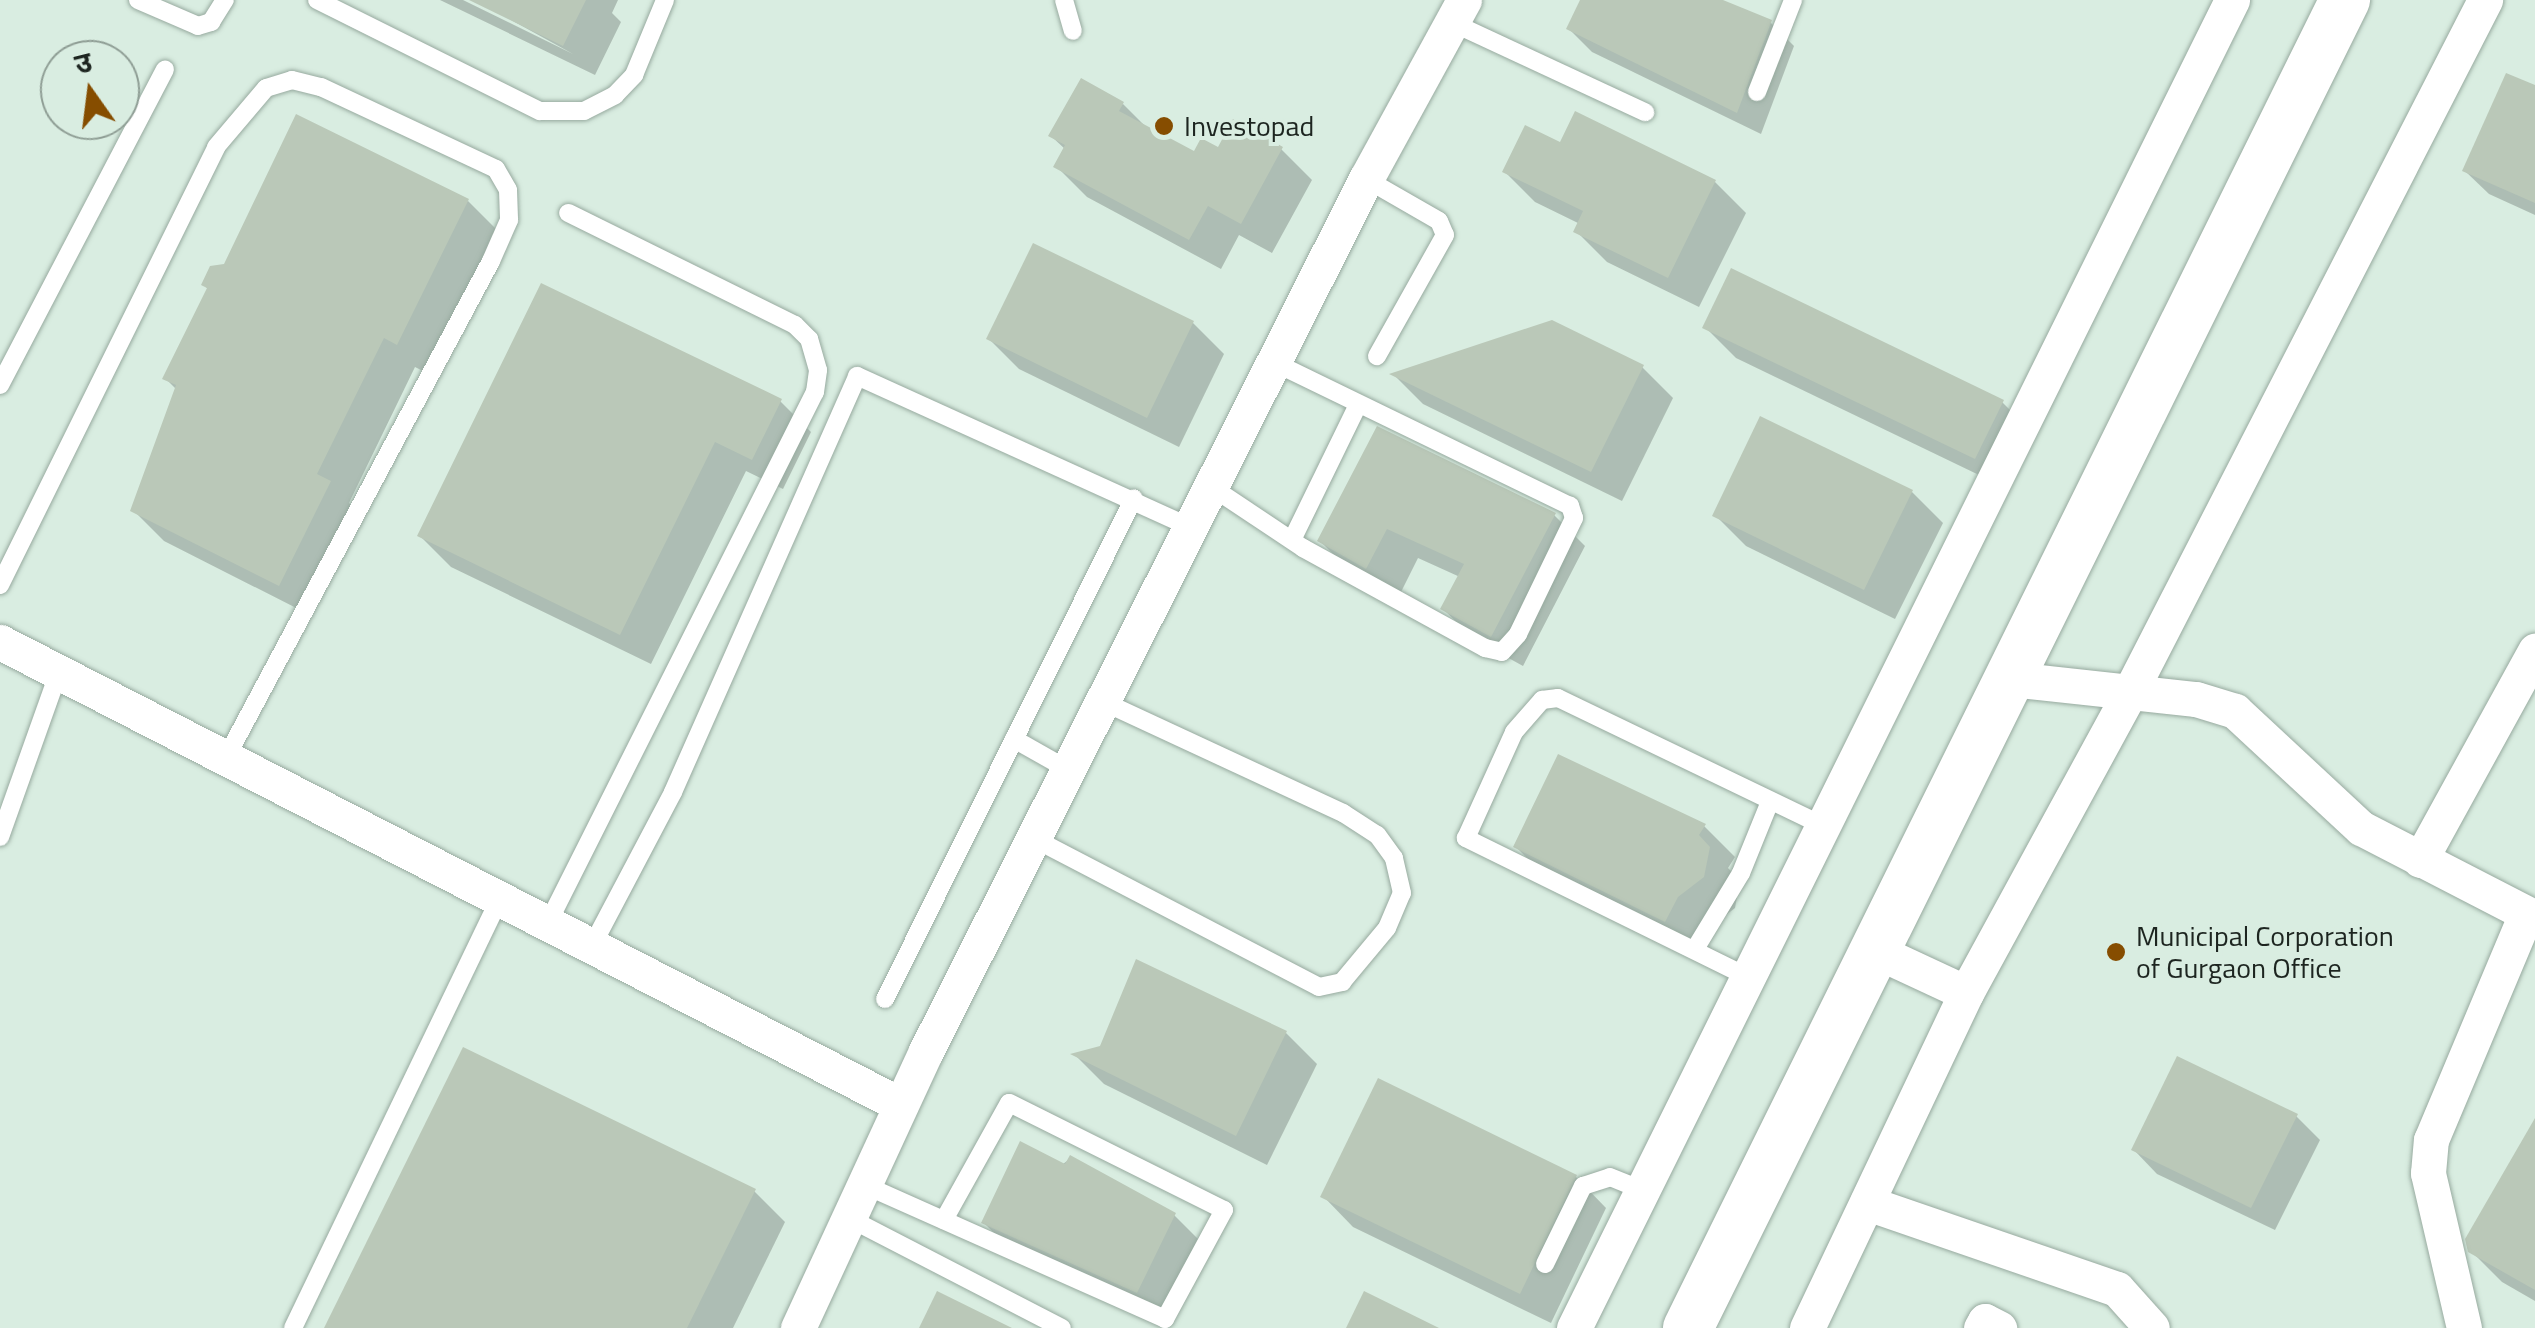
<!DOCTYPE html>
<html>
<head>
<meta charset="utf-8">
<style>
	body { margin:0 }
	#map { position:relative; width:2535px; height:1328px; overflow:hidden; background:#d9ede1; font-family:"Titillium Web","Noto Sans Devanagari",sans-serif }
	div>[style] { position:absolute }
	[style*='--x'] { left:calc(var(--x)*1px); top:calc(var(--y)*1px); width:calc(var(--w)*1px); rotate:calc(var(--a)*1deg) }
	.shadow>* { inset:0; background:#0003 }
	.building>* { inset:0; background:#bac8b8 }
	.roads { filter:drop-shadow(0 0 2px #97aa9f) drop-shadow(0 0 2px #97aa9f) }
	.lane>* { height:18px; margin:-9px; padding:0 9px; transform-origin:9px; border-radius:9px; background:#fff }
	.street>* { height:35px; margin:-17.5px; padding:0 17.5px; transform-origin:17.5px; border-radius:17.5px; background:#fff }
	.secondary>* { height:50px; margin:-25px; padding:0 25px; transform-origin:25px; border-radius:25px; background:#fff }
	.dots>* { width:28px; height:28px; translate:-50% -50%; box-sizing:border-box; border:5px solid #d9ede1; border-radius:50% }
	span { translate:-50% -50%; white-space:nowrap; text-align:center; line-height:1.15; -webkit-text-stroke:8px #d9ede1; paint-order:stroke }
	.poi-label { font-size:28px; color:#1d2520 }
	.left { translate:0 -50%; text-align:left }
	.north { position:absolute; left:40px; top:40px; width:100px; height:100px; box-sizing:border-box; background:#d9ede1; border:2px solid #8e9d94; border-radius:50%; rotate:346deg; font-size:28px; font-weight:700; line-height:40px; text-align:center; color:#1d2520 }
	.north::after { content:''; display:block; margin:auto; width:35px; height:45px; background:#864d00; clip-path:polygon(50% 0,100% 100%,50% 72%,0 100%) }
</style>
</head>
<body>
<div id="map">
	<div class="shadow">
		<i style="clip-path:polygon(440px 0,463px 0,573px 54px,475px 0,618px 0,612px 13px,621px 22px,595px 75px)"></i>
		<i style="clip-path:polygon(1583px 0,1716px 0,1770px 22px,1794px 46px,1761px 134px,1592px 52px,1569px 29px)"></i>
		<i style="clip-path:polygon(2535px 88px,2535px 215px,2489px 194px,2465px 171px)"></i>
		<i style="clip-path:polygon(1123px 104px,1148px 129px,1195px 154px,1281px 149px,1312px 180px,1272px 253px,1239px 235px,1221px 269px,1087px 197px,1056px 166px,1066px 150px,1051px 136px)"></i>
		<i style="clip-path:polygon(1561px 145px,1715px 182px,1746px 213px,1699px 307px,1607px 262px,1576px 231px,1580px 224px,1535px 202px,1505px 172px)"></i>
		<i style="clip-path:polygon(468px 201px,499px 232px,429px 374px,415px 367px,349px 503px,360px 514px,310px 615px,164px 541px,133px 510px,177px 390px,165px 378px,209px 290px,204px 285px)"></i>
		<i style="clip-path:polygon(1193px 323px,1224px 354px,1179px 447px,1019px 369px,989px 339px)"></i>
		<i style="clip-path:polygon(1705px 327px,2002px 402px,2033px 433px,2006px 488px,1736px 358px)"></i>
		<i style="clip-path:polygon(1642px 367px,1673px 398px,1622px 501px,1423px 404px,1394px 375px)"></i>
		<i style="clip-path:polygon(780px 401px,811px 432px,783px 489px,746px 471px,651px 664px,451px 567px,420px 536px)"></i>
		<i style="clip-path:polygon(1378px 429px,1554px 515px,1585px 546px,1523px 666px,1474px 639px,1443px 609px,1460px 577px,1418px 558px,1398px 598px,1351px 572px,1320px 541px)"></i>
		<i style="clip-path:polygon(1912px 492px,1943px 523px,1895px 619px,1746px 546px,1715px 515px)"></i>
		<i style="clip-path:polygon(1704px 826px,1735px 857px,1728px 868px,1740px 880px,1735px 908px,1709px 928px,1696px 951px,1546px 877px,1516px 847px)"></i>
		<i style="clip-path:polygon(1286px 1033px,1317px 1064px,1267px 1165px,1104px 1084px,1075px 1055px)"></i>
		<i style="clip-path:polygon(2296px 1116px,2320px 1140px,2275px 1230px,2157px 1174px,2134px 1150px)"></i>
		<i style="clip-path:polygon(2535px 1157px,2535px 1301px,2502px 1282px,2470px 1250px)"></i>
		<i style="clip-path:polygon(1071px 1158px,1174px 1215px,1198px 1239px,1161px 1315px,1007px 1246px,984px 1223px)"></i>
		<i style="clip-path:polygon(1576px 1177px,1606px 1208px,1551px 1323px,1353px 1227px,1323px 1196px)"></i>
		<i style="clip-path:polygon(754px 1191px,785px 1222px,733px 1328px,327px 1328px)"></i>
	</div>
	<div class="building">
		<i style="clip-path:polygon(469px 0,586px 0,563px 46px)"></i>
		<i style="clip-path:polygon(1580px 0,1723px 0,1772px 20px,1737px 113px,1566px 29px)"></i>
		<i style="clip-path:polygon(2506px 73px,2535px 85px,2535px 203px,2462px 171px)"></i>
		<i style="clip-path:polygon(1081px 78px,1124px 102px,1119px 111px,1194px 151px,1201px 138px,1218px 147px,1233px 119px,1283px 147px,1241px 224px,1208px 206px,1189px 240px,1053px 167px,1065px 145px,1048px 136px)"></i>
		<i style="clip-path:polygon(1575px 111px,1716px 180px,1668px 278px,1573px 232px,1583px 211px,1502px 172px,1525px 125px,1560px 142px)"></i>
		<i style="clip-path:polygon(296px 114px,469px 199px,397px 345px,384px 338px,317px 474px,331px 481px,279px 586px,130px 511px,176px 385px,162px 379px,207px 288px,201px 285px,210px 266px,224px 264px)"></i>
		<i style="clip-path:polygon(1033px 243px,1194px 321px,1147px 418px,986px 339px)"></i>
		<i style="clip-path:polygon(1731px 268px,2004px 400px,1975px 459px,1702px 328px)"></i>
		<i style="clip-path:polygon(541px 283px,782px 399px,752px 460px,715px 442px,620px 635px,417px 536px)"></i>
		<i style="clip-path:polygon(1552px 320px,1644px 365px,1591px 472px,1389px 374px)"></i>
		<i style="clip-path:polygon(1760px 416px,1913px 490px,1864px 590px,1712px 516px)"></i>
		<i style="clip-path:polygon(1377px 426px,1556px 513px,1491px 637px,1440px 609px,1464px 564px,1387px 529px,1366px 569px,1317px 541px)"></i>
		<i style="clip-path:polygon(1558px 754px,1706px 824px,1699px 835px,1710px 847px,1704px 877px,1678px 897px,1665px 922px,1513px 847px)"></i>
		<i style="clip-path:polygon(1136px 959px,1287px 1031px,1236px 1136px,1070px 1054px,1100px 1046px)"></i>
		<i style="clip-path:polygon(463px 1047px,756px 1189px,687px 1328px,324px 1328px)"></i>
		<i style="clip-path:polygon(2177px 1056px,2298px 1114px,2251px 1208px,2131px 1150px)"></i>
		<i style="clip-path:polygon(1378px 1078px,1577px 1175px,1520px 1294px,1320px 1197px)"></i>
		<i style="clip-path:polygon(2535px 1118px,2535px 1290px,2468px 1252px,2465px 1239px)"></i>
		<i style="clip-path:polygon(1020px 1141px,1065px 1164px,1070px 1155px,1176px 1213px,1137px 1293px,981px 1223px)"></i>
		<i style="clip-path:polygon(937px 1291px,1012px 1328px,919px 1328px)"></i>
		<i style="clip-path:polygon(1364px 1291px,1439px 1328px,1346px 1328px)"></i>
	</div>
	<div class="roads">
		<div class="lane">
			<i style="--x:138;--y:0;--w:65;--a:23.4"></i>
			<i style="--x:198;--y:26;--w:14;--a:-17"></i>
			<i style="--x:211;--y:22;--w:26;--a:-58"></i>
			<i style="--x:317;--y:0;--w:249;--a:26.5"></i>
			<i style="--x:540;--y:111;--w:44;--a:0"></i>
			<i style="--x:584;--y:111;--w:35;--a:-27"></i>
			<i style="--x:615;--y:95;--w:28;--a:-46"></i>
			<i style="--x:634;--y:75;--w:81;--a:-67.5"></i>
			<i style="--x:1064;--y:0;--w:32;--a:74"></i>
			<i style="--x:1453;--y:23;--w:212;--a:24.9"></i>
			<i style="--x:1757;--y:92;--w:99;--a:-68.6"></i>
			<i style="--x:1366;--y:179;--w:84;--a:29.9"></i>
			<i style="--x:1439;--y:221;--w:15;--a:67"></i>
			<i style="--x:1445;--y:235;--w:139;--a:119.3"></i>
			<i style="--x:0;--y:385;--w:356;--a:-62.4"></i>
			<i style="--x:1210;--y:486;--w:112;--a:33.7"></i>
			<i style="--x:1303;--y:548;--w:208;--a:28.8"></i>
			<i style="--x:1485;--y:648;--w:17;--a:13"></i>
			<i style="--x:1502;--y:652;--w:24;--a:-48"></i>
			<i style="--x:1518;--y:634;--w:129;--a:-64.2"></i>
			<i style="--x:1574;--y:518;--w:13;--a:-108"></i>
			<i style="--x:1570;--y:506;--w:330;--a:-154.1"></i>
			<i style="--x:1292;--y:540;--w:148;--a:-64"></i>
			<i style="--x:0;--y:585;--w:488;--a:-63.7"></i>
			<i style="--x:216;--y:147;--w:77;--a:-49.7"></i>
			<i style="--x:266;--y:88;--w:27;--a:-17"></i>
			<i style="--x:292;--y:80;--w:30;--a:14"></i>
			<i style="--x:321;--y:87;--w:193;--a:25.1"></i>
			<i style="--x:496;--y:169;--w:24;--a:60"></i>
			<i style="--x:508;--y:190;--w:30;--a:88"></i>
			<i style="--x:509;--y:220;--w:45;--a:113.7"></i>
			<i style="--x:491;--y:261;--w:559;--a:118.08"></i>
			<i style="--x:1014;--y:739;--w:61;--a:29.5"></i>
			<i style="--x:0;--y:837;--w:176;--a:-70.4"></i>
			<i style="--x:1033;--y:838;--w:322;--a:27.5"></i>
			<i style="--x:1319;--y:987;--w:24;--a:-12"></i>
			<i style="--x:1342;--y:982;--w:70;--a:-50.2"></i>
			<i style="--x:1387;--y:928;--w:38;--a:-67"></i>
			<i style="--x:1402;--y:893;--w:36;--a:-103"></i>
			<i style="--x:1394;--y:858;--w:29;--a:-126"></i>
			<i style="--x:1377;--y:835;--w:40;--a:-147.1"></i>
			<i style="--x:1343;--y:813;--w:266;--a:-155.1"></i>
			<i style="--x:549;--y:921;--w:592;--a:-63.31"></i>
			<i style="--x:815;--y:392;--w:22;--a:-82"></i>
			<i style="--x:818;--y:370;--w:32;--a:-106"></i>
			<i style="--x:809;--y:339;--w:20;--a:-135"></i>
			<i style="--x:795;--y:325;--w:253;--a:-153.7"></i>
			<i style="--x:593;--y:944;--w:172;--a:-62.2"></i>
			<i style="--x:673;--y:792;--w:455;--a:-66.1"></i>
			<i style="--x:857;--y:376;--w:366;--a:24.4"></i>
			<i style="--x:1695;--y:949;--w:89;--a:-58.8"></i>
			<i style="--x:1741;--y:873;--w:74;--a:-67.9"></i>
			<i style="--x:1750;--y:978;--w:317;--a:-153.8"></i>
			<i style="--x:1466;--y:838;--w:116;--a:-65.6"></i>
			<i style="--x:1514;--y:732;--w:43;--a:-48.8"></i>
			<i style="--x:1542;--y:700;--w:16;--a:-7"></i>
			<i style="--x:1558;--y:698;--w:297;--a:25.7"></i>
			<i style="--x:885;--y:999;--w:559;--a:-63.57"></i>
			<i style="--x:860;--y:1183;--w:334;--a:24"></i>
			<i style="--x:1165;--y:1319;--w:124;--a:-61.6"></i>
			<i style="--x:1224;--y:1210;--w:240;--a:-153.5"></i>
			<i style="--x:1009;--y:1103;--w:134;--a:119.1"></i>
			<i style="--x:845;--y:1216;--w:244;--a:27.3"></i>
			<i style="--x:1545;--y:1264;--w:87;--a:-64"></i>
			<i style="--x:1583;--y:1186;--w:28;--a:-18"></i>
			<i style="--x:1610;--y:1177;--w:35;--a:22"></i>
			<i style="--x:293;--y:1328;--w:479;--a:-64.3"></i>
		</div>
		<div class="street">
			<i style="--x:0;--y:642;--w:1011;--a:27.2"></i>
			<i style="--x:2011;--y:679;--w:186;--a:6.2"></i>
			<i style="--x:2196;--y:699;--w:41;--a:17.1"></i>
			<i style="--x:2235;--y:711;--w:172;--a:42.9"></i>
			<i style="--x:2361;--y:828;--w:196;--a:27.3"></i>
			<i style="--x:2420;--y:860;--w:239;--a:-61.2"></i>
			<i style="--x:1876;--y:951;--w:99;--a:25"></i>
			<i style="--x:1867;--y:1203;--w:264;--a:19"></i>
			<i style="--x:2117;--y:1289;--w:52;--a:48.1"></i>
			<i style="--x:798;--y:1328;--w:305;--a:-65.2"></i>
			<i style="--x:926;--y:1051;--w:977;--a:-63.23"></i>
			<i style="--x:1366;--y:179;--w:204;--a:-61.3"></i>
			<i style="--x:1574;--y:1328;--w:1482;--a:-63.64"></i>
			<i style="--x:1807;--y:1328;--w:371;--a:-64.6"></i>
			<i style="--x:1966;--y:993;--w:343;--a:-61.4"></i>
			<i style="--x:2130;--y:692;--w:778;--a:-62.84"></i>
			<i style="--x:1981;--y:1328;--w:8;--a:-60"></i>
			<i style="--x:1985;--y:1321;--w:16;--a:27"></i>
			<i style="--x:2464;--y:1328;--w:159;--a:-103.1"></i>
			<i style="--x:2428;--y:1173;--w:33;--a:-85"></i>
			<i style="--x:2431;--y:1140;--w:245;--a:-67.2"></i>
		</div>
		<div class="secondary">
			<i style="--x:1688;--y:1328;--w:1482;--a:-63.68"></i>
		</div>
	</div>
	<div class="dots">
		<i style="left:1164px;top:126px;background:#864d00"></i>
		<i style="left:2116px;top:952px;background:#864d00"></i>
	</div>
	<div class="poi-label">
		<span class="left" style="left:1184px;top:126px">Investopad</span>
		<span class="left" style="left:2136px;top:952px">Municipal Corporation<br>of Gurgaon Office</span>
	</div>
	<div class="north">उ</div>
</div>
</body>
</html>
